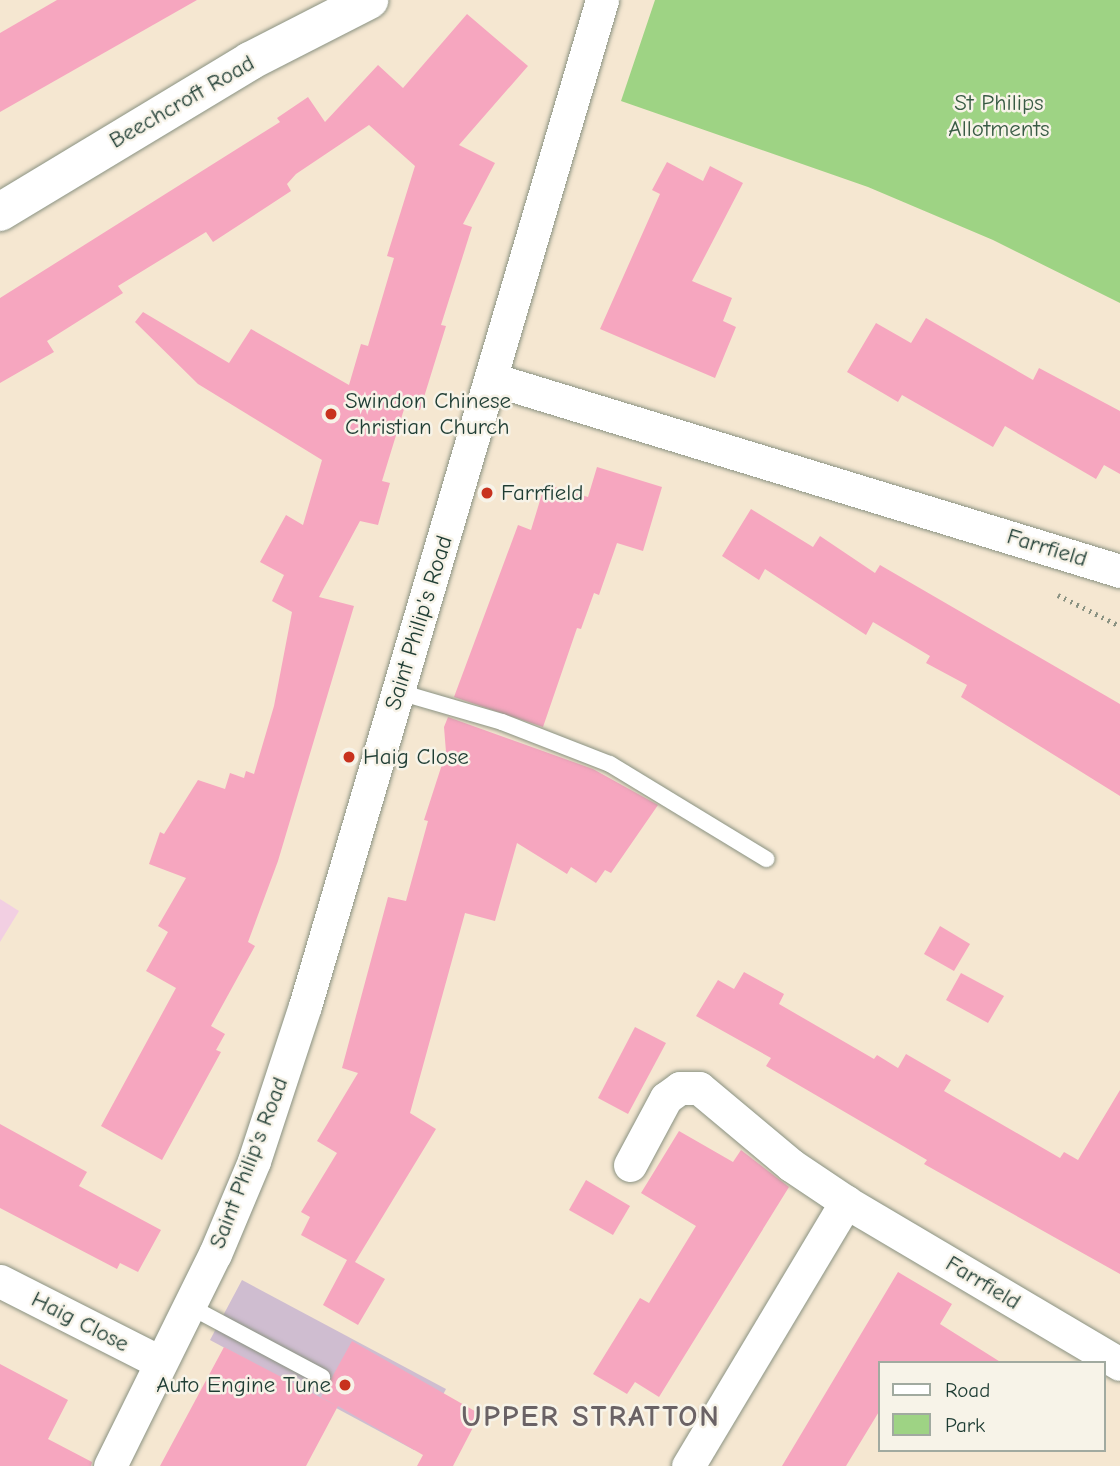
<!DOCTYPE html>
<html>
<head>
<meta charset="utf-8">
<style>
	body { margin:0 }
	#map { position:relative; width:1120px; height:1466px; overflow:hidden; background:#f5e7d1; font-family:"Comic Neue",sans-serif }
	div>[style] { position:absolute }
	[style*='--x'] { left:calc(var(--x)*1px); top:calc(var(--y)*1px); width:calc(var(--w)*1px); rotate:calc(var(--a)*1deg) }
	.built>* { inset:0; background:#f2cfe2 }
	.industrial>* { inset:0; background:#cfbdd0 }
	.green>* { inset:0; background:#9ed384 }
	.building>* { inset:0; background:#f6a6bf }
	.path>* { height:4.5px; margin-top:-2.25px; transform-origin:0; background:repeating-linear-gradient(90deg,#8a9282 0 2px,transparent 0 7px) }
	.roads { filter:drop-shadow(0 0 2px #8a9282) drop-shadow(0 0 2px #8a9282) }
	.lane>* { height:16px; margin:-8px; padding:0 8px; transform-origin:8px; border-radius:8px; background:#fff }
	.street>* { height:33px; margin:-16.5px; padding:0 16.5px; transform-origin:16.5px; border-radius:16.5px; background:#fff }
	.secondary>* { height:38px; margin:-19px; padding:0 19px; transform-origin:19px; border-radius:19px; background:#fff }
	.dots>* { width:19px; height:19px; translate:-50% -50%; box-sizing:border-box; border:4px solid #f7f3e8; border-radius:50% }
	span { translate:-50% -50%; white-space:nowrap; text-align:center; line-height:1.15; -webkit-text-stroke:5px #f7f3e8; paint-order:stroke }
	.street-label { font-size:23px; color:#1f3d34 }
	.park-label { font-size:23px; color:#385b44 }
	.poi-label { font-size:23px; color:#1f3d34 }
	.left { translate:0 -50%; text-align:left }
	.right { translate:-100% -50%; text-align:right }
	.district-label { font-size:30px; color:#6a6265; font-weight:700; letter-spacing:2px }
	.legend { position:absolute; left:878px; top:1361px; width:228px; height:91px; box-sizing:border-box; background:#f7f3e8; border:2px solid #a1aaa0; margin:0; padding:9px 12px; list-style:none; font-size:21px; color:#1f3d34 }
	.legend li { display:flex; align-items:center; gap:14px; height:35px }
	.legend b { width:35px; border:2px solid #a1aaa0 }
</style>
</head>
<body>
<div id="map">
	<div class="built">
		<i style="clip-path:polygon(0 899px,19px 911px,0 942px)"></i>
	</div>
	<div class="industrial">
		<i style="clip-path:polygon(242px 1280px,446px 1389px,414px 1450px,210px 1340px)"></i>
	</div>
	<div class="green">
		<i style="clip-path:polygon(655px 0,1120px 0,1120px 303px,993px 240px,868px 187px,621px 101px)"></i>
	</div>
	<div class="building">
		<i style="clip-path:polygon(57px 0,197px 0,0 112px,0 33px)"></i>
		<i style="clip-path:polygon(467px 14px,528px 66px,459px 145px,495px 163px,463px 224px,472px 227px,441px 325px,446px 326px,420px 410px,405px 406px,382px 481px,390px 483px,378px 525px,360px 521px,319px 597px,354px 606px,278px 861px,248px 942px,255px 946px,211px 1026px,225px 1034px,216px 1050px,221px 1052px,162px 1160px,101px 1126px,176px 988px,146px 971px,168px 932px,158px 926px,186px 878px,149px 864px,160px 832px,164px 834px,198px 780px,225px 789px,230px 773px,244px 778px,246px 771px,254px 774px,274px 706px,292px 612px,272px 601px,284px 575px,260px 562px,286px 515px,303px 525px,322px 460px,198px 384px,135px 322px,143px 312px,229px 363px,251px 329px,349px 385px,361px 344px,368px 346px,394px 258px,387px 256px,415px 166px,369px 125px,296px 174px,287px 184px,291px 191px,213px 242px,206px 232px,118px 286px,123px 293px,47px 341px,54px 352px,0 383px,0 298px,280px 122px,277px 118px,308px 97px,325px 122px,378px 65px,403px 88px)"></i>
		<i style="clip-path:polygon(667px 162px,703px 181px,710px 166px,743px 183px,692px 281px,732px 298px,723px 321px,736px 327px,715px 378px,600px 329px,660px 194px,652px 190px)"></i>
		<i style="clip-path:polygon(926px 318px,1033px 380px,1039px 368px,1120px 411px,1120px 474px,1104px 465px,1096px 479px,1005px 426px,993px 447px,902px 395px,898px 402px,847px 372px,876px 323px,911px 343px)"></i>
		<i style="clip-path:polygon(597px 467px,662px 487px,643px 551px,617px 543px,599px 595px,594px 593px,581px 629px,577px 628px,543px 727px,454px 697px,518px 525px,531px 530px,545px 484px,588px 497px)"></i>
		<i style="clip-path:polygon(751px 509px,813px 547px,820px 536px,875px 573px,880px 565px,1120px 704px,1120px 796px,961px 697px,967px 685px,926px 663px,930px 656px,873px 622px,866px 635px,765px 569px,759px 580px,722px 556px)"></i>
		<i style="clip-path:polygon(448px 717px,593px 769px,658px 805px,611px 873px,605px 870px,596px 883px,571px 867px,567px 874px,517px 843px,495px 921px,465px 913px,410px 1113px,436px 1129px,355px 1262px,385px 1279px,358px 1325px,323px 1305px,347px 1260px,301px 1235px,310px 1217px,301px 1212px,337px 1153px,317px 1141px,358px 1073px,342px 1068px,388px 897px,406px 901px,428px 821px,424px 820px,446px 752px,444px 727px)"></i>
		<i style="clip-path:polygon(940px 926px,970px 944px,954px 971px,924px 954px)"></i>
		<i style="clip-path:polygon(744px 972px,784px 994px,779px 1004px,874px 1059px,877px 1055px,898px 1068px,906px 1054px,951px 1080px,944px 1091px,1060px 1158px,1064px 1152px,1078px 1160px,1120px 1090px,1120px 1274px,924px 1164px,927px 1160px,766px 1066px,771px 1058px,696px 1016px,718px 980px,734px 989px)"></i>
		<i style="clip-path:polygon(961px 973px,1004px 996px,988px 1023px,946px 1000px)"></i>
		<i style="clip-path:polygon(635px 1027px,666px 1043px,628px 1114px,598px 1098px)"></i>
		<i style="clip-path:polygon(0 1124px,87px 1172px,79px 1186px,161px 1230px,138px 1272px,120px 1263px,117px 1269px,0 1208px)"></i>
		<i style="clip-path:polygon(679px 1131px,733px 1162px,741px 1150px,789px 1187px,659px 1397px,635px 1382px,627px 1394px,593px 1374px,640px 1298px,649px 1303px,696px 1226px,641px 1193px)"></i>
		<i style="clip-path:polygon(586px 1180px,630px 1206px,613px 1235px,569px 1210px)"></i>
		<i style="clip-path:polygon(898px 1272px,952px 1304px,940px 1324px,1002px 1363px,880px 1363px,880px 1410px,846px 1466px,782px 1466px)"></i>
		<i style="clip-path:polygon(352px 1341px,480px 1414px,453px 1466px,417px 1466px,423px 1455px,338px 1406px,306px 1466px,160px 1466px,224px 1347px,337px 1406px,321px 1397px)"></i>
		<i style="clip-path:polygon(0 1364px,68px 1400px,48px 1439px,92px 1462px,91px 1466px,0 1466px)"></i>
	</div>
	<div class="path">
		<i style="--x:1058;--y:595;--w:69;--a:26.6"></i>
	</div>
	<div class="roads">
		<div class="lane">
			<i style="--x:399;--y:692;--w:107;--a:16.2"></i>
			<i style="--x:502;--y:722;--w:116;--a:21.3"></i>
			<i style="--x:610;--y:764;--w:183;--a:31.3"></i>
			<i style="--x:189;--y:1306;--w:151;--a:28.1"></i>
		</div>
		<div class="street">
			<i style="--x:492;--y:379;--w:657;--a:17"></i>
			<i style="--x:630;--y:1165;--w:76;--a:-61.8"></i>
			<i style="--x:666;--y:1098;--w:17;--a:-36"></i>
			<i style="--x:680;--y:1088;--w:19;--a:0"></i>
			<i style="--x:699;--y:1088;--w:120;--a:39.9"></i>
			<i style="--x:791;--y:1165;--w:66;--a:33.9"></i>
			<i style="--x:846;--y:1202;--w:318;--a:30.6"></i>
			<i style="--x:0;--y:1281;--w:179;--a:26.9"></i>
			<i style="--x:110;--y:1466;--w:237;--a:-63.7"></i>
			<i style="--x:215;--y:1254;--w:101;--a:-67.2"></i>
			<i style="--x:254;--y:1161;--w:163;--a:-71.8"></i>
			<i style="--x:305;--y:1006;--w:1049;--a:-73.55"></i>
			<i style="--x:688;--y:1466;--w:308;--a:-59.1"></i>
		</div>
		<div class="secondary">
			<i style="--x:0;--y:212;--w:292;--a:-31.1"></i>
			<i style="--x:250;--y:61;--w:134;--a:-27.1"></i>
		</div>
	</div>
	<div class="dots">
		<i style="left:331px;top:414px;background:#c8321e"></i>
		<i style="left:487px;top:493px;background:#c8321e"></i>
		<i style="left:349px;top:757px;background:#c8321e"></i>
		<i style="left:345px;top:1385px;background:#c8321e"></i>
	</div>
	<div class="street-label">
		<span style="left:182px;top:102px;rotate:-30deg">Beechcroft Road</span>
		<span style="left:1047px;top:548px;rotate:17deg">Farrfield</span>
		<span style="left:419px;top:623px;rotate:-73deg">Saint Philip's Road</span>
		<span style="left:249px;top:1163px;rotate:-69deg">Saint Philip's Road</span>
		<span style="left:983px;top:1283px;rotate:31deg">Farrfield</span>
		<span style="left:80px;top:1322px;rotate:27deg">Haig Close</span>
	</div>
	<div class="park-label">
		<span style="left:999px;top:116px">St Philips<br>Allotments</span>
	</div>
	<div class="poi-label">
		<span class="left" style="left:345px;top:414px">Swindon Chinese<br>Christian Church</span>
		<span class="left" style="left:501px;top:493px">Farrfield</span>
		<span class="left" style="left:363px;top:757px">Haig Close</span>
		<span class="right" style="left:331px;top:1385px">Auto Engine Tune</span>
	</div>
	<div class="district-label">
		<span style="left:591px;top:1417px">UPPER STRATTON</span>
	</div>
	<ul class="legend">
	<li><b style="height:9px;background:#fff"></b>Road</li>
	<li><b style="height:19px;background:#9ed384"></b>Park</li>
	</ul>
</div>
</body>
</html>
